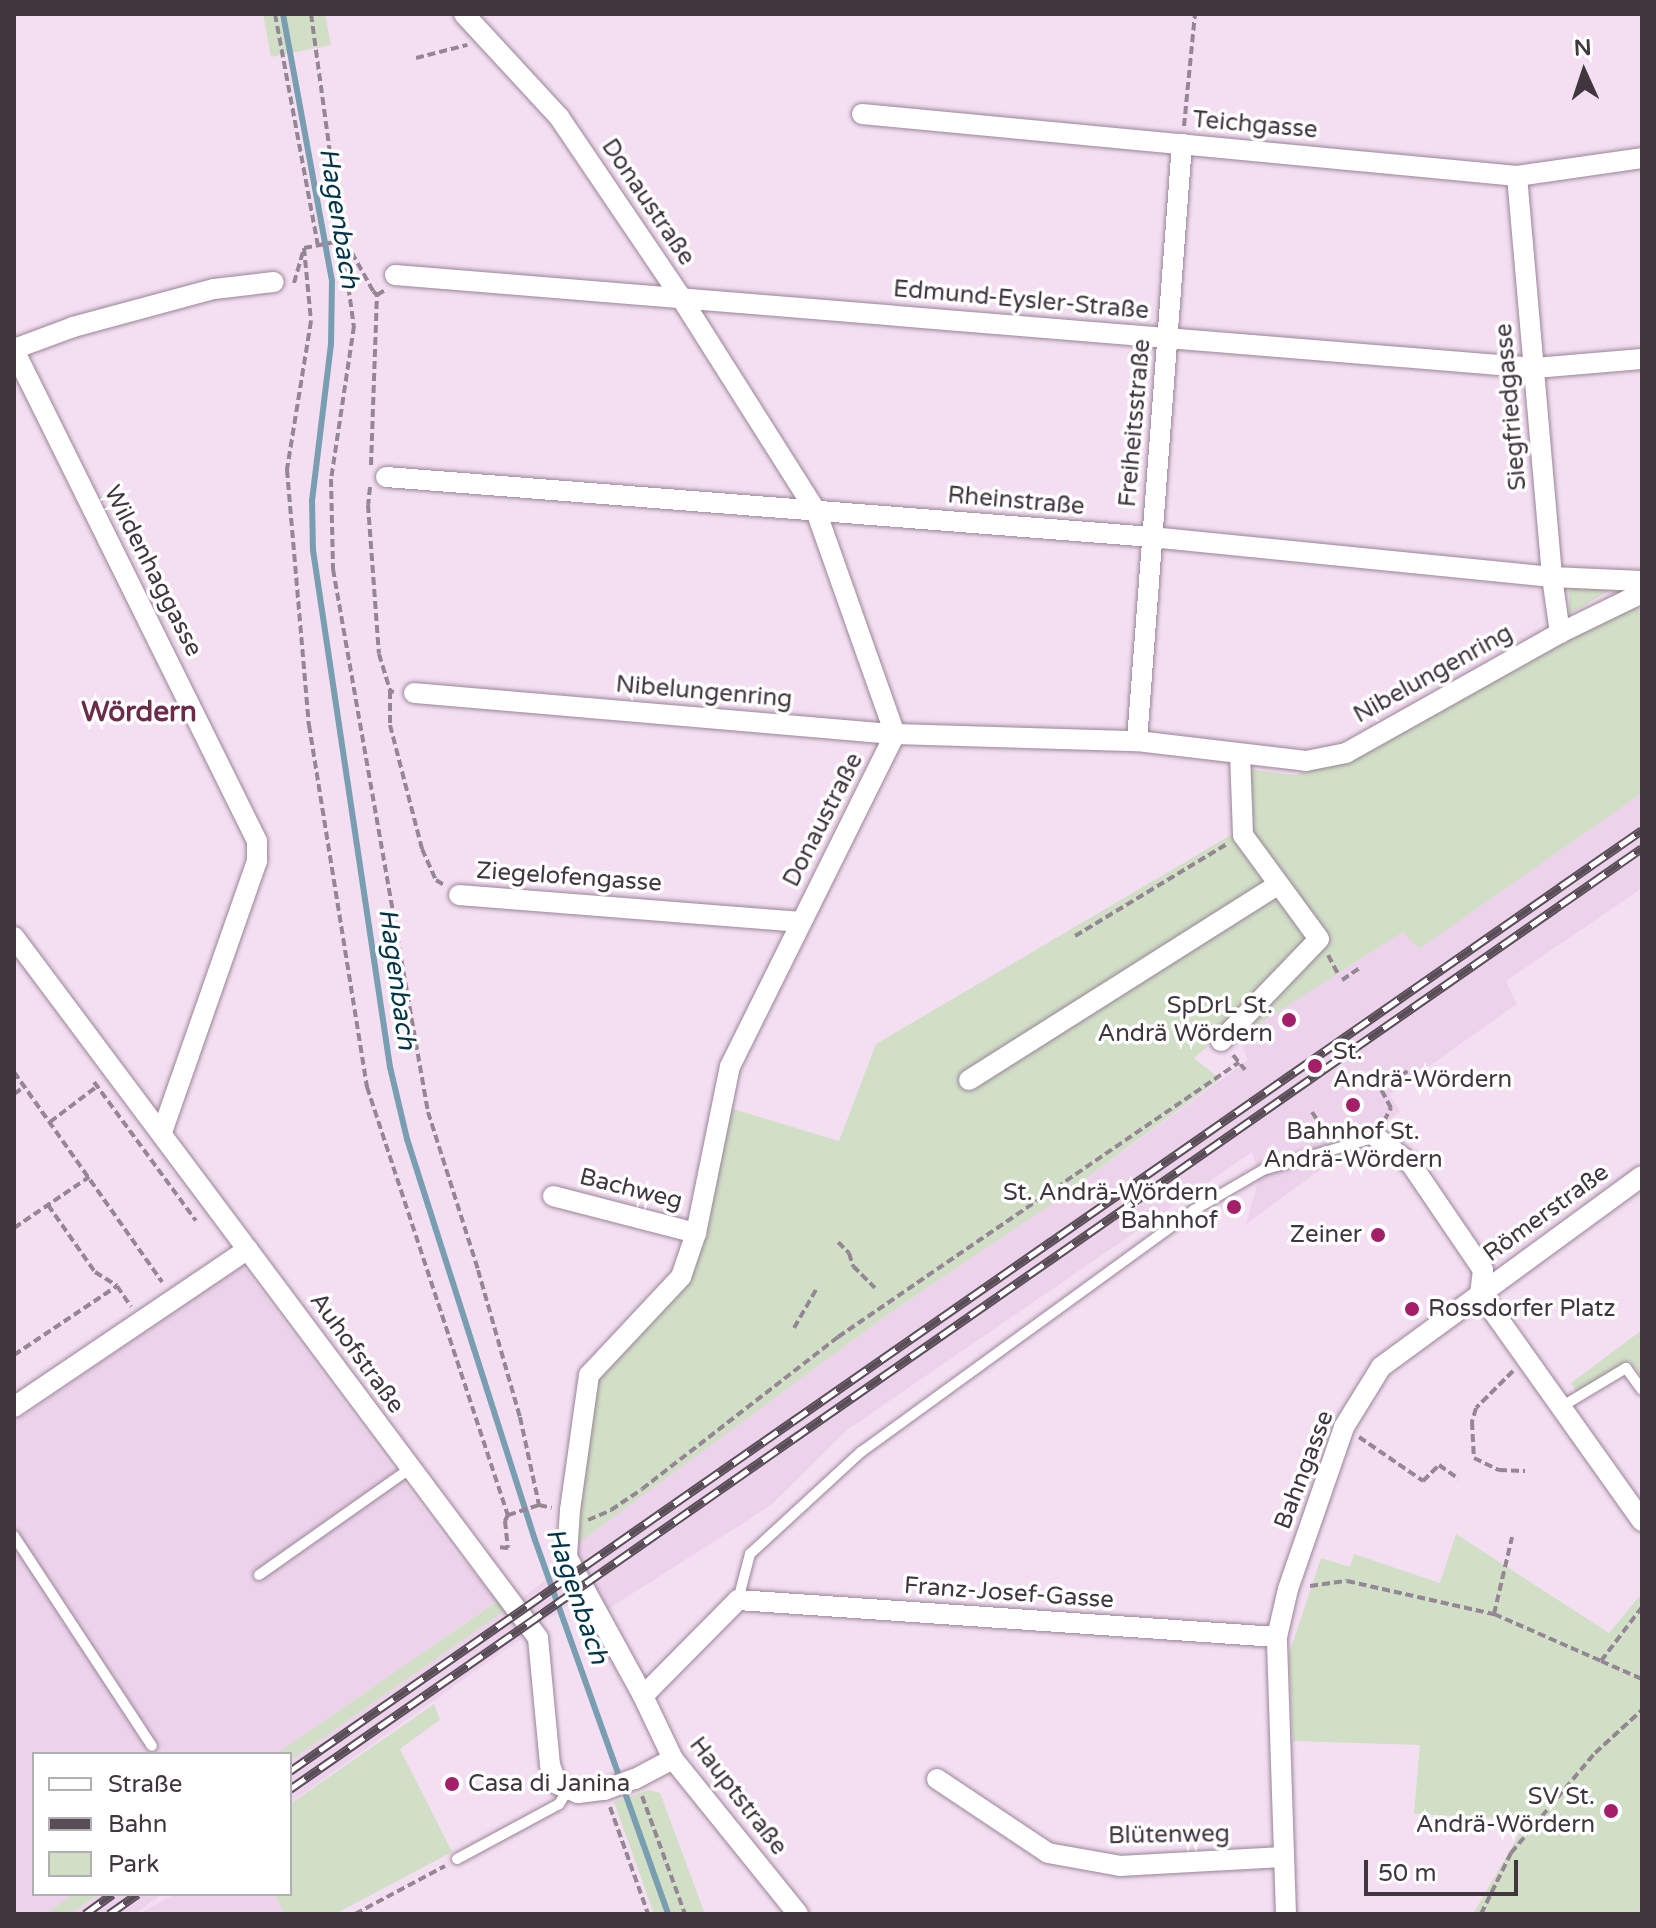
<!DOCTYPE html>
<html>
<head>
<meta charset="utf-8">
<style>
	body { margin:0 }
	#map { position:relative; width:1656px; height:1928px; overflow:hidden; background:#f4dff2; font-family:"Varela Round",sans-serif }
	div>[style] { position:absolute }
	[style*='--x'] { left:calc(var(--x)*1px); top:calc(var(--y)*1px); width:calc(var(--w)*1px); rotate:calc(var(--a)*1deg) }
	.built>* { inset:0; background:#ecd2ea }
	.green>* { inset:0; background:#d1dfc6 }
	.stream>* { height:6px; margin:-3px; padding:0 3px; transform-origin:3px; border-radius:3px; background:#7a9eb1 }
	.path>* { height:4px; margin-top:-2px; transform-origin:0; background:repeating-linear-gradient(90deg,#958694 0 8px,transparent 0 12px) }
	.roads { filter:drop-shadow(0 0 2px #998597) drop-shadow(0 0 2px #998597) }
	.lane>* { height:10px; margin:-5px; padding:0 5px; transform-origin:5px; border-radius:5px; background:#fff }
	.street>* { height:20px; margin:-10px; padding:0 10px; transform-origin:10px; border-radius:10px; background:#fff }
	.rail>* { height:9px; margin-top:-4.5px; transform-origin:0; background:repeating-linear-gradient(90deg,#fff 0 18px,#594e58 0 36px); box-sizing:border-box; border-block:2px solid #594e58 }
	.dots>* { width:22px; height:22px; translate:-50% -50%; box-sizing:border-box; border:4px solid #fff; border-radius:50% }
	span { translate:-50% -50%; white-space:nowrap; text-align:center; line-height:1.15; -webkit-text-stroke:7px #fff; paint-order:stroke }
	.street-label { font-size:24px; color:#3f363e }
	.poi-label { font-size:24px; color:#3f363e }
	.right { translate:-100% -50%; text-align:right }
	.left { translate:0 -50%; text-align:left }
	.water-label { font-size:26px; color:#003449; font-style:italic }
	.quarter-label { font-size:28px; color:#6c2b4a; font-weight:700 }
	.frame { position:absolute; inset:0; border:16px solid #3f363e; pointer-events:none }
	.legend { position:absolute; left:32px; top:1752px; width:260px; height:144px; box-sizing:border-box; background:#fff; border:2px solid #b2afb2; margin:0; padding:10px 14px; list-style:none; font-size:24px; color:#3f363e }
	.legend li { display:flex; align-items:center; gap:16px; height:40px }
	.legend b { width:40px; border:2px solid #b2afb2 }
	.north { position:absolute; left:1544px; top:32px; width:80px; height:80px; -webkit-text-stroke:6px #fff; paint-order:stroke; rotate:357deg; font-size:22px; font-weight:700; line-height:32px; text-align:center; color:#3f363e }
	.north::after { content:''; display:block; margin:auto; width:28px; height:36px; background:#3f363e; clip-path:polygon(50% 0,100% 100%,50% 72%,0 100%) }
	.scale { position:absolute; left:1364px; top:1860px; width:154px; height:36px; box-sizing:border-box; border:4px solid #3f363e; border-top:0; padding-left:10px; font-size:24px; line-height:28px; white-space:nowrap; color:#3f363e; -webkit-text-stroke:6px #fff; paint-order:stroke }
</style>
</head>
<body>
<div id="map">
	<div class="built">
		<i style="clip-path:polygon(1642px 793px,1642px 888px,1506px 981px,1517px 1004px,1390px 1094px,1400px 1112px,1246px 1224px,1260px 1175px,1252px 1152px,847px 1430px,773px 1503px,748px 1520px,597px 1616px,588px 1591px,290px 1803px,290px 1761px,513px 1605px,575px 1558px,573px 1547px,887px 1315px,1050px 1205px,1248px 1060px,1238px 1037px,1403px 932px,1419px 949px)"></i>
		<i style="clip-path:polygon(242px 1266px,456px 1553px,498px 1600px,276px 1754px,34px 1754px,34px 1894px,74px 1894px,45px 1914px,14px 1914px,14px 1422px)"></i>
		<i style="clip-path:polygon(99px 1894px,162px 1894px,135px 1914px,70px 1914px)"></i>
		<i style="clip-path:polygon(175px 1894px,274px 1894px,285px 1914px,139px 1914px)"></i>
	</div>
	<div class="green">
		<i style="clip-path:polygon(263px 14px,325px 14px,331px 45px,271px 57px)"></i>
		<i style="clip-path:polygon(1569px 587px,1611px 590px,1569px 614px)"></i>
		<i style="clip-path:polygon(1635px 605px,1642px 612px,1642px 793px,1419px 949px,1403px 932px,1238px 1037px,1228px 1029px,1194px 1058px,1220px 1079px,1050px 1205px,887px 1315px,573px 1547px,589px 1375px,681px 1277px,723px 1106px,839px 1141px,876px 1044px,1243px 828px,1246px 769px,1295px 775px,1340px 762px)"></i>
		<i style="clip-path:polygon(1642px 1330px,1642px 1378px,1630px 1361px,1577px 1392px,1571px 1383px)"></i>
		<i style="clip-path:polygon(1456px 1534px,1609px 1633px,1642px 1593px,1642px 1914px,1473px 1914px,1524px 1826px,1519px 1819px,1414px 1814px,1420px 1745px,1293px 1741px,1289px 1654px,1321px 1558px,1350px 1567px,1354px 1554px,1440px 1583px)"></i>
		<i style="clip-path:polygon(506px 1595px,513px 1605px,290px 1761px,290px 1754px,276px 1754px)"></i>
		<i style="clip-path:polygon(434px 1704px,440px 1720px,400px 1749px,452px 1852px,335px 1914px,285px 1914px,274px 1894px,290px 1894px,290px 1804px)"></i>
		<i style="clip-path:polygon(649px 1790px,660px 1793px,705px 1914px,654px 1914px,614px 1802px)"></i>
		<i style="clip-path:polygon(74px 1894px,99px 1894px,70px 1914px,45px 1914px)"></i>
	</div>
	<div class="stream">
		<i style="--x:283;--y:14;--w:271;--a:79.6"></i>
		<i style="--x:332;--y:281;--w:63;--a:90.9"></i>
		<i style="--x:331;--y:344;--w:157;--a:96.9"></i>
		<i style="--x:312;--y:500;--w:50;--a:88.9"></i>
		<i style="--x:313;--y:550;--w:523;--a:81.53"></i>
		<i style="--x:390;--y:1067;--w:74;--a:76.7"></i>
		<i style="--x:407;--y:1139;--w:421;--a:72.3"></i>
		<i style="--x:535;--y:1540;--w:397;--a:70.4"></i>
	</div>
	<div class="path">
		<i style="--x:275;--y:14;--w:235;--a:79.5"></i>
		<i style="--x:311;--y:14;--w:315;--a:82.2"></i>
		<i style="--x:354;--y:326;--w:155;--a:98.5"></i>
		<i style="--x:331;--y:479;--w:90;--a:88.7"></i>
		<i style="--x:333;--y:569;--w:551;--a:80.08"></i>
		<i style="--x:428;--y:1112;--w:166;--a:72.4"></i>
		<i style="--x:478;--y:1270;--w:153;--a:74.1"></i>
		<i style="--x:520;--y:1417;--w:90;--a:77.8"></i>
		<i style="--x:416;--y:58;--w:53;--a:-14.3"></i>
		<i style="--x:1184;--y:126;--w:113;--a:-84.4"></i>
		<i style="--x:346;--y:242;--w:56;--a:61.1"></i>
		<i style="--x:373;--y:291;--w:6;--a:45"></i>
		<i style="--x:377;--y:295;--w:9;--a:-32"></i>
		<i style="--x:304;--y:248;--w:73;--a:84.5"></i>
		<i style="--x:311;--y:321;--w:151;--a:99.2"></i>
		<i style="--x:287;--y:470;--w:256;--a:85.1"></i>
		<i style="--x:309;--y:725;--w:367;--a:80.9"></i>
		<i style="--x:367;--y:1087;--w:451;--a:71.8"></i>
		<i style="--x:508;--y:1515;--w:7;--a:117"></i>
		<i style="--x:505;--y:1521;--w:27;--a:84"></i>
		<i style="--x:508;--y:1548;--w:12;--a:-175"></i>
		<i style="--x:294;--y:283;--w:36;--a:-74"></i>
		<i style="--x:304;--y:248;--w:42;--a:-11"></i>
		<i style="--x:371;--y:465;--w:170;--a:-88"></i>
		<i style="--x:370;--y:487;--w:18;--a:96"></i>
		<i style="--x:368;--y:505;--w:149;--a:85.8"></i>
		<i style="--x:379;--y:654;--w:39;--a:73"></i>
		<i style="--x:390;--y:691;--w:4;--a:14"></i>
		<i style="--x:390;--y:691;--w:34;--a:90"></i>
		<i style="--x:390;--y:725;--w:128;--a:75.5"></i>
		<i style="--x:422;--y:849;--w:34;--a:66"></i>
		<i style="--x:436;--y:880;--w:9;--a:32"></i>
		<i style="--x:1075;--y:936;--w:178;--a:-31.2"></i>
		<i style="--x:1328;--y:955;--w:24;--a:62"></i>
		<i style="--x:1342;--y:980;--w:22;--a:-34"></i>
		<i style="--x:1233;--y:1055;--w:19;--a:51"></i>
		<i style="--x:14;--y:1072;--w:257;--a:54.8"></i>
		<i style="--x:94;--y:1082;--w:172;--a:53.7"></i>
		<i style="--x:14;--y:1094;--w:12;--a:-35"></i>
		<i style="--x:1312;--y:1112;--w:30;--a:57"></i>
		<i style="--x:1384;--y:1121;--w:15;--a:-62"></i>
		<i style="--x:1391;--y:1108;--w:21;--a:-118"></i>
		<i style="--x:1381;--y:1089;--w:32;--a:-34"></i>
		<i style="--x:50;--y:1122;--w:61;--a:-37.1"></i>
		<i style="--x:48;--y:1205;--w:82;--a:55"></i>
		<i style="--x:95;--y:1272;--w:26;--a:32"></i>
		<i style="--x:117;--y:1286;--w:25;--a:56"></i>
		<i style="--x:14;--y:1228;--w:91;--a:-34.2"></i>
		<i style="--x:838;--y:1242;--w:16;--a:45"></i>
		<i style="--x:849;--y:1253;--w:14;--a:73"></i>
		<i style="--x:853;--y:1266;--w:31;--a:45"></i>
		<i style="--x:794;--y:1328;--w:46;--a:-60.1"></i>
		<i style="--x:14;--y:1355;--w:124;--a:-33.8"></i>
		<i style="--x:1513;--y:1371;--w:52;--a:135"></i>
		<i style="--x:1476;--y:1408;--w:15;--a:106"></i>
		<i style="--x:1472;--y:1422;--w:36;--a:87"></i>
		<i style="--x:1474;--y:1458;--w:28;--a:26"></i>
		<i style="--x:1499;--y:1470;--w:26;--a:2"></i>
		<i style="--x:1359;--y:1437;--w:78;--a:34.5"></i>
		<i style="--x:1423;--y:1481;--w:23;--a:-45"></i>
		<i style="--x:1439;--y:1465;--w:24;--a:35"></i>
		<i style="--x:508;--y:1515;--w:33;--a:-18"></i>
		<i style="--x:539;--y:1505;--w:13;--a:13"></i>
		<i style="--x:588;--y:1520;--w:25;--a:-23"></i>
		<i style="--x:611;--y:1510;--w:37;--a:-34"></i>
		<i style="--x:642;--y:1489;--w:248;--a:-37.8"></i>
		<i style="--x:838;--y:1337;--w:486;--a:-34.4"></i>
		<i style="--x:1310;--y:1586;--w:37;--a:-8"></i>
		<i style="--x:1347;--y:1581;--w:151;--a:12.7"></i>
		<i style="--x:1494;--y:1614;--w:117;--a:23.7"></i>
		<i style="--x:1601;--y:1661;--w:68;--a:-52.8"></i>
		<i style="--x:1494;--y:1614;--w:79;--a:-76.8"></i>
		<i style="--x:1601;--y:1661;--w:45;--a:23.7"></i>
		<i style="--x:642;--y:1796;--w:126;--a:70"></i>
		<i style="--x:610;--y:1807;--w:114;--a:70.4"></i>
		<i style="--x:355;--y:1914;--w:102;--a:-28.1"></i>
		<i style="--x:1481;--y:1914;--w:68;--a:-63.8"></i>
		<i style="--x:1511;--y:1853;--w:131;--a:-50"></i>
		<i style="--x:1595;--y:1753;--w:64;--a:-42.5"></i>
	</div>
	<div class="roads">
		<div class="lane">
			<i style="--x:1561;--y:1407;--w:76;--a:-31"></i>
			<i style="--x:1626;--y:1368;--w:27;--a:54"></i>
			<i style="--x:14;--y:1536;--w:251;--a:56.7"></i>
			<i style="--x:259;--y:1575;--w:184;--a:-35.2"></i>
			<i style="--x:738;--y:1600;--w:48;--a:-75.4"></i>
			<i style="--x:750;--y:1554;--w:151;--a:-42.6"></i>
			<i style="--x:861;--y:1452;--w:412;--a:-36"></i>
			<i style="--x:1194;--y:1210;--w:80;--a:-30.1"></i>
			<i style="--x:1263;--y:1170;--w:118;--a:-16.3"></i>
			<i style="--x:457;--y:1859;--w:116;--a:-28.3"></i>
			<i style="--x:559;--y:1804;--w:15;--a:-58"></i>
		</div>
		<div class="street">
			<i style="--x:464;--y:14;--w:140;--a:47.3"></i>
			<i style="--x:559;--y:117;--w:216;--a:55.9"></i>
			<i style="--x:680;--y:296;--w:254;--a:57.7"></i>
			<i style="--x:816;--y:511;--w:237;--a:70.5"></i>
			<i style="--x:895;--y:734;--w:371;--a:116.4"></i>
			<i style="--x:730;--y:1066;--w:170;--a:101.5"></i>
			<i style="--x:696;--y:1233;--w:46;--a:108.8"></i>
			<i style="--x:681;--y:1277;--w:134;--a:133.2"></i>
			<i style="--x:589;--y:1375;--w:136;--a:98"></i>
			<i style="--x:570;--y:1510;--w:47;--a:93.7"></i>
			<i style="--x:567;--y:1557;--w:158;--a:61.3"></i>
			<i style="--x:643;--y:1696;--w:70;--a:64.5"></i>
			<i style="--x:673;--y:1759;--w:199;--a:51.1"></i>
			<i style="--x:862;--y:114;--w:658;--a:5.41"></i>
			<i style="--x:1517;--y:176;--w:126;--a:-8.2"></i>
			<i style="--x:1517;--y:176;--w:403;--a:85"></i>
			<i style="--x:1552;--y:577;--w:57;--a:81.9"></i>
			<i style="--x:395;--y:275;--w:1144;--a:4.66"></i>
			<i style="--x:1535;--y:368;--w:107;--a:-4.8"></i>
			<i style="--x:14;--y:349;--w:63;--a:-20.4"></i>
			<i style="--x:73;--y:327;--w:146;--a:-15.1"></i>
			<i style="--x:214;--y:289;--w:60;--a:-6.7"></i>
			<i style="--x:14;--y:350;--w:548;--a:63.67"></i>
			<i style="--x:257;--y:841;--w:20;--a:90"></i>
			<i style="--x:257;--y:861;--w:288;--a:109.3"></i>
			<i style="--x:386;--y:477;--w:767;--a:4.48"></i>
			<i style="--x:1151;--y:537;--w:403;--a:5.7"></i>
			<i style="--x:1552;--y:577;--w:90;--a:2.5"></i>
			<i style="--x:414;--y:693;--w:483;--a:4.9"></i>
			<i style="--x:895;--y:734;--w:242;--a:1.7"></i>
			<i style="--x:1137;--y:741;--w:170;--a:6.7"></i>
			<i style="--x:1306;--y:761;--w:41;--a:-11.3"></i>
			<i style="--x:1346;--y:753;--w:245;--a:-29.3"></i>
			<i style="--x:1560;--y:633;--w:91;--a:-26"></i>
			<i style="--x:1137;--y:741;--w:599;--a:-85.69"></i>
			<i style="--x:459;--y:895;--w:343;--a:4.5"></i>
			<i style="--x:14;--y:937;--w:875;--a:53.22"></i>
			<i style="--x:538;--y:1638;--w:128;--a:84.6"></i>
			<i style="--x:550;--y:1765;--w:20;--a:70"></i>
			<i style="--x:557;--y:1784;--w:23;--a:23"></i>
			<i style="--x:578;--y:1793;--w:26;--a:-7"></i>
			<i style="--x:604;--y:1790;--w:33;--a:-20"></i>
			<i style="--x:635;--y:1779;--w:43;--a:-27.8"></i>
			<i style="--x:1221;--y:1041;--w:141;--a:-46.1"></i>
			<i style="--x:1319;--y:939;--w:129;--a:-126.2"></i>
			<i style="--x:1243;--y:835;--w:81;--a:-92.1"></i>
			<i style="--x:969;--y:1080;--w:365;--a:-32.3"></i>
			<i style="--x:1376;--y:1137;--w:44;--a:37.6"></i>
			<i style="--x:1411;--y:1164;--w:128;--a:55.8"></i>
			<i style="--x:1483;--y:1270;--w:23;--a:97"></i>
			<i style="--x:553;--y:1196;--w:148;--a:14.5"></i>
			<i style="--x:1480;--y:1293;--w:280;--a:54.6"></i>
			<i style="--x:14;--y:1407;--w:282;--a:-34"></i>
			<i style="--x:643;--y:1696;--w:135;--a:-45.3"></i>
			<i style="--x:738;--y:1600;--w:540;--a:3.93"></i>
			<i style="--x:937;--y:1779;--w:133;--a:33.7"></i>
			<i style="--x:1048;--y:1853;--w:73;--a:10.2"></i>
			<i style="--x:1120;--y:1866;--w:162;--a:-3.2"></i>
			<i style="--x:1286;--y:1914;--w:277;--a:-91.9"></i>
			<i style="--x:1277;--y:1637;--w:49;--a:-77.1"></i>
			<i style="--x:1288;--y:1589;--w:171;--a:-70.9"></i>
			<i style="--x:1344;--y:1427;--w:70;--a:-58.3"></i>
			<i style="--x:1381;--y:1367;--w:323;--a:-36.2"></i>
		</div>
	</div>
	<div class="rail">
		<i style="--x:290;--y:1771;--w:1647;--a:-34.84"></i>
		<i style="--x:290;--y:1789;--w:1647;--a:-34.84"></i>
		<i style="--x:85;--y:1914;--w:34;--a:-36"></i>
		<i style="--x:109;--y:1914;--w:35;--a:-35"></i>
	</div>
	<div class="dots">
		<i style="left:1289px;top:1020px;background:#a41e68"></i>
		<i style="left:1315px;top:1066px;background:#a41e68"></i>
		<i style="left:1353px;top:1105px;background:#a41e68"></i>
		<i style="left:1234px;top:1207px;background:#a41e68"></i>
		<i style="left:1378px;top:1235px;background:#a41e68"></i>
		<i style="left:1412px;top:1309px;background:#a41e68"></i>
		<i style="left:452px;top:1784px;background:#a41e68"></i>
		<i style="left:1611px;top:1811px;background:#a41e68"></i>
	</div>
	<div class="street-label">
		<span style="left:1255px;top:125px;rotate:5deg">Teichgasse</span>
		<span style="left:648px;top:202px;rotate:56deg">Donaustraße</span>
		<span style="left:1021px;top:300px;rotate:5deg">Edmund-Eysler-Straße</span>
		<span style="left:1511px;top:407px;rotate:-95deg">Siegfriedgasse</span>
		<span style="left:1135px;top:423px;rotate:-85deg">Freiheitsstraße</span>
		<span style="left:1016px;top:501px;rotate:5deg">Rheinstraße</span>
		<span style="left:153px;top:571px;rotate:63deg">Wildenhaggasse</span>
		<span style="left:1433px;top:674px;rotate:-29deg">Nibelungenring</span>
		<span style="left:704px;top:692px;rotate:5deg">Nibelungenring</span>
		<span style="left:823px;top:820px;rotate:-63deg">Donaustraße</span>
		<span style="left:569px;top:877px;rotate:4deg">Ziegelofengasse</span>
		<span style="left:631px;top:1189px;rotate:14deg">Bachweg</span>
		<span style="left:1546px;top:1213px;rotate:-36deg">Römerstraße</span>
		<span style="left:357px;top:1353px;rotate:54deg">Auhofstraße</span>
		<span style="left:1304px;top:1470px;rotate:-69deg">Bahngasse</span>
		<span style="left:1009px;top:1593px;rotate:4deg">Franz-Josef-Gasse</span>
		<span style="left:738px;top:1796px;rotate:52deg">Hauptstraße</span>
		<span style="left:1169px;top:1835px;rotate:-1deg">Blütenweg</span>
	</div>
	<div class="poi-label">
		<span class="right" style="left:1273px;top:1020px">SpDrL St.<br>Andrä Wördern</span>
		<span class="left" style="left:1333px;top:1066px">St.<br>Andrä-Wördern</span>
		<span style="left:1353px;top:1146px">Bahnhof St.<br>Andrä-Wördern</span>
		<span class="right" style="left:1218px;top:1207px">St. Andrä-Wördern<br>Bahnhof</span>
		<span class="right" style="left:1362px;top:1235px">Zeiner</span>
		<span class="left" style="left:1428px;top:1309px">Rossdorfer Platz</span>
		<span class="left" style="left:468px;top:1784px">Casa di Janina</span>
		<span class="right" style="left:1595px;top:1811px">SV St.<br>Andrä-Wördern</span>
	</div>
	<div class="water-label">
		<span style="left:339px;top:218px;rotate:81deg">Hagenbach</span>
		<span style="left:397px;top:979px;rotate:82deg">Hagenbach</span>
		<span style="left:577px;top:1596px;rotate:71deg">Hagenbach</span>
	</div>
	<div class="quarter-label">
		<span style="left:139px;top:712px">Wördern</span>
	</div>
	<div class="frame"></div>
	<ul class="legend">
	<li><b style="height:10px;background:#fff"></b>Straße</li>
	<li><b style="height:10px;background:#594e58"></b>Bahn</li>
	<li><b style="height:22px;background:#d1dfc6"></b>Park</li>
	</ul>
	<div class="north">N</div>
	<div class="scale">50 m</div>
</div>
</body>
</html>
